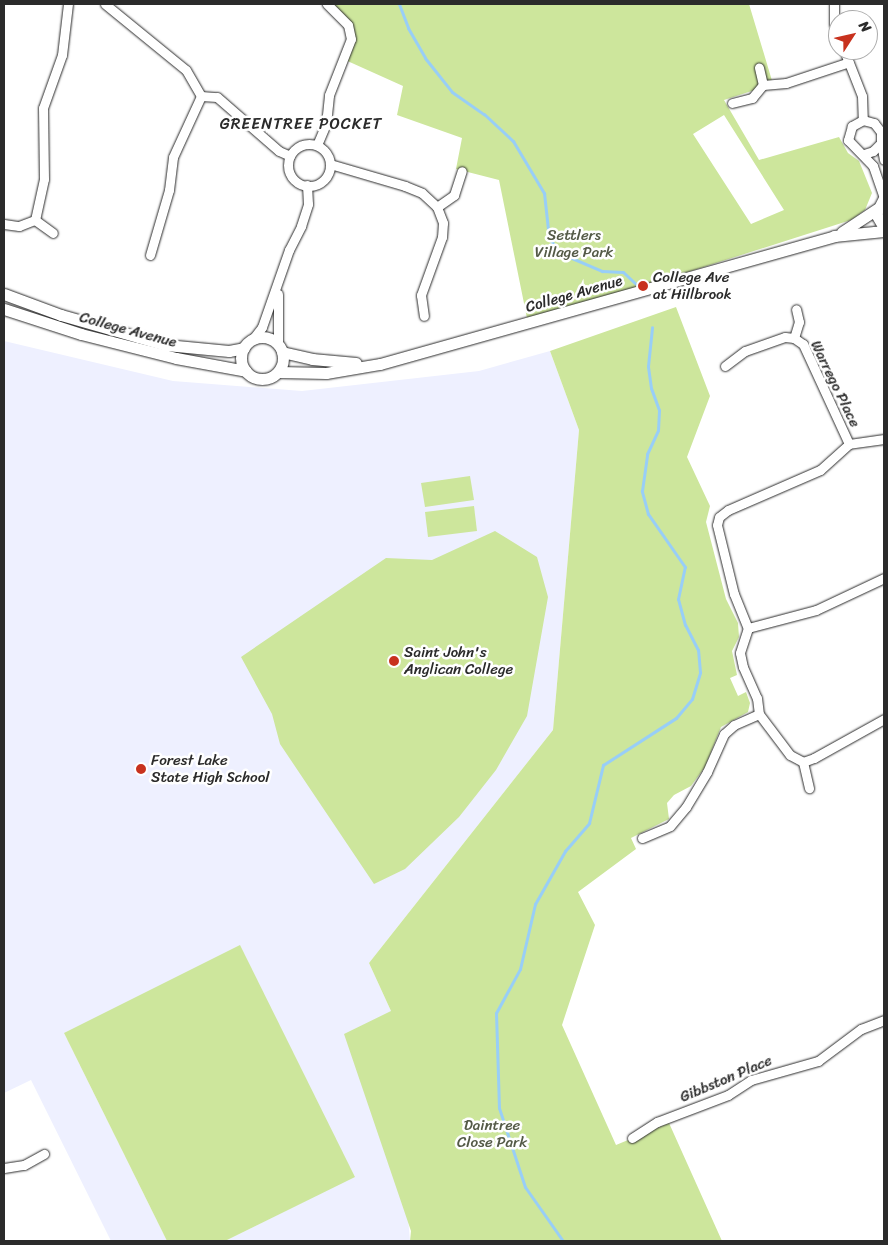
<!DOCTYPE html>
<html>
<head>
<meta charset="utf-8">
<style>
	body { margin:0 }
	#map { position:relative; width:888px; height:1245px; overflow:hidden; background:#fff; font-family:Sriracha,sans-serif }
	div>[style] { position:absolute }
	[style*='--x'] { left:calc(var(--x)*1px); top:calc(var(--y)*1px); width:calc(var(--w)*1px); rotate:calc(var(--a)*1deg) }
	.built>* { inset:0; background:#eef0ff }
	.green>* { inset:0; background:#cde69c }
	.stream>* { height:3px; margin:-1.5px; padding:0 1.5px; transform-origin:1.5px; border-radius:1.5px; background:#98cef7 }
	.roads { filter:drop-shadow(0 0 1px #2b2b2b) drop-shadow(0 0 1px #2b2b2b) }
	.minor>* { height:9px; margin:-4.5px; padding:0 4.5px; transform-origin:4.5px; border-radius:4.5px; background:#fff }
	.minor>.ring { margin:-4.5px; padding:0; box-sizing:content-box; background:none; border:9px solid #fff; border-radius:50% }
	.tertiary>* { height:11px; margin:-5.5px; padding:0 5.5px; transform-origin:5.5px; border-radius:5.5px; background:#fff }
	.tertiary>.ring { margin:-5.5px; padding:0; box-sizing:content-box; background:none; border:11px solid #fff; border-radius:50% }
	.dots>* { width:14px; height:14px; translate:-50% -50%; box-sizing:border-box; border:2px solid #fff; border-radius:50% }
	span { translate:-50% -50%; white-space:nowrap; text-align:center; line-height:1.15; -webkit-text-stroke:5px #fff; paint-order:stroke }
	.park-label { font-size:15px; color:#545a47 }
	.poi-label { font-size:15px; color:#2b2b2b }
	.left { translate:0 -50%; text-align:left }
	.street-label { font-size:15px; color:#2b2b2b }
	.neighbourhood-label { font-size:16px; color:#2b2b2b; letter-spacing:1px }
	.frame { position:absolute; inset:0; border:5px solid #2b2b2b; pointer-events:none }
	.north { position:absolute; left:828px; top:10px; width:50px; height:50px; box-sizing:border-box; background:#fff; border:1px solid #aaa; border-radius:50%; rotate:55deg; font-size:14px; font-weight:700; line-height:20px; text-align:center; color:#2b2b2b }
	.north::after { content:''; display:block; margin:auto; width:18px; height:22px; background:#c8321e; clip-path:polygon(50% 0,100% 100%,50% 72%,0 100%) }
</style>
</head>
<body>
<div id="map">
	<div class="built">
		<i style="clip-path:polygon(4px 341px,173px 381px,302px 391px,479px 371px,550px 351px,579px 430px,553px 730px,369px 963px,391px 1011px,410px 1241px,225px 1241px,355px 1176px,64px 1033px,167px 1241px,111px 1241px,31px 1080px,4px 1093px)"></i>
	</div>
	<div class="green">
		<i style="clip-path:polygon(evenodd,327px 4px,749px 4px,773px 84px,724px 100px,759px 160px,839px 137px,848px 153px,859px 161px,872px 193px,865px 210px,851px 220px,528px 323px,499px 180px,456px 169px,462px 138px,397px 115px,403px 86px,343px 59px,351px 39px,348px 25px,327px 4px,724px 115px,784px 210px,751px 224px,693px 134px,724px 115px)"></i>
		<i style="clip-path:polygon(676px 307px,710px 396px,687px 457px,710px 506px,706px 522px,726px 599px,738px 623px,739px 637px,732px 651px,737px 675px,730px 678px,738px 696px,746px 692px,750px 703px,748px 712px,721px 727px,705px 767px,691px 786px,674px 795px,667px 803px,669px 819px,631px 838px,636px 849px,578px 892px,595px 925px,562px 1025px,616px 1145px,669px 1123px,722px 1241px,410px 1241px,411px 1231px,344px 1034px,391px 1011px,369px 963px,553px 730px,579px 430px,550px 351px)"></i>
		<i style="clip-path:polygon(470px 476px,474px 500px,425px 507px,421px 483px)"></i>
		<i style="clip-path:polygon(474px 506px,477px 531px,428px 537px,425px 512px)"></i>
		<i style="clip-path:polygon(495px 531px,537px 557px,548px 597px,527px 716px,496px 770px,459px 817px,405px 869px,374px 884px,280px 744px,272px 714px,241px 657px,386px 558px,432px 560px)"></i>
		<i style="clip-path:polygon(240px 945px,355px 1177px,225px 1241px,167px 1241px,64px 1033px)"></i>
	</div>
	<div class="stream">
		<i style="--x:399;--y:4;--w:26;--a:69"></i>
		<i style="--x:408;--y:28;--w:34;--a:60"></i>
		<i style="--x:425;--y:58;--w:43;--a:51.5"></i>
		<i style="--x:452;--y:92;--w:39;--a:35"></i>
		<i style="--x:484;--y:114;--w:40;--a:43"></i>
		<i style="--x:513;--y:141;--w:61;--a:59.2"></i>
		<i style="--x:544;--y:193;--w:45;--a:83.7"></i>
		<i style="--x:549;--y:238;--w:19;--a:54"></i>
		<i style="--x:560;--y:253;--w:46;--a:23.2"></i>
		<i style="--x:602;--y:271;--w:21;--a:3"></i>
		<i style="--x:623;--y:272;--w:18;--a:43"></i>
		<i style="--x:563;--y:1241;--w:66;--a:-125.1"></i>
		<i style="--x:525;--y:1187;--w:83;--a:-108.2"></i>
		<i style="--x:499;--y:1108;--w:95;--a:-91.8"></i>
		<i style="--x:496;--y:1013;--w:50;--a:-61.4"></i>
		<i style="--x:520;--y:969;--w:67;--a:-77"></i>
		<i style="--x:535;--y:904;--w:61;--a:-60.5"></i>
		<i style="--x:565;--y:851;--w:37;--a:-49"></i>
		<i style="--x:589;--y:823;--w:60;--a:-76.4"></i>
		<i style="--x:603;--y:765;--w:87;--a:-32.8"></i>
		<i style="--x:676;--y:718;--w:25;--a:-50"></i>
		<i style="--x:692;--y:699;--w:28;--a:-73"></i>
		<i style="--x:700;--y:672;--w:22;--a:-95"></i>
		<i style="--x:698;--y:650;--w:28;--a:-117"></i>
		<i style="--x:685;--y:625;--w:27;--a:-105"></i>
		<i style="--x:678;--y:599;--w:33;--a:-78"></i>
		<i style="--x:685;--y:567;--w:65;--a:-124.9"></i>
		<i style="--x:648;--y:514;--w:24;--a:-105"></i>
		<i style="--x:642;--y:491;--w:37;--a:-82"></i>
		<i style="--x:647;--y:454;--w:26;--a:-65"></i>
		<i style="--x:658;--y:430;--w:20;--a:-87"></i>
		<i style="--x:659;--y:410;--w:23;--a:-110"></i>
		<i style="--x:651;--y:388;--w:22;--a:-98"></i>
		<i style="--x:648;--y:366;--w:39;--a:-84"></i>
	</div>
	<div class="roads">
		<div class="minor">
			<i style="--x:105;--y:4;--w:104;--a:39.2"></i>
			<i style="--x:186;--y:70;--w:30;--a:60"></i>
			<i style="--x:201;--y:96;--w:16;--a:4"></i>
			<i style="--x:217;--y:97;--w:82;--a:41.1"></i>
			<i style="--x:279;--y:151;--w:12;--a:24"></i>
			<i style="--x:834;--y:4;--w:20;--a:90"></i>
			<i style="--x:834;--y:24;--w:12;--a:70"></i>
			<i style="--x:844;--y:50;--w:49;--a:68.6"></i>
			<i style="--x:862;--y:96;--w:24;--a:88"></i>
			<i style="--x:763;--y:85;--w:23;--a:-5"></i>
			<i style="--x:786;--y:83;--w:66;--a:-18.4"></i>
			<i style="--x:732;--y:103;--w:21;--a:-14"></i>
			<i style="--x:752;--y:98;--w:17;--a:-50"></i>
			<i style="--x:763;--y:85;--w:18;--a:-103"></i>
			<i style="--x:881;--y:143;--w:17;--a:80"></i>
			<i class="ring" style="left:288px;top:144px;width:33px;height:33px"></i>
			<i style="--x:317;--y:145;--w:23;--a:-67"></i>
			<i style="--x:326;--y:124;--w:29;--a:-84"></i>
			<i style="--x:329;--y:95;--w:60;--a:-68.6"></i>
			<i style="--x:351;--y:39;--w:14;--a:-102"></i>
			<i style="--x:348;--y:25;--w:30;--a:-135"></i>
			<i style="--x:864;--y:154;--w:9;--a:-18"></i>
			<i style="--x:873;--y:151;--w:11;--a:-45"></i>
			<i style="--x:881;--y:143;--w:11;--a:-90"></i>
			<i style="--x:881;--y:132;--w:11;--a:-128"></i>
			<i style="--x:874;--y:123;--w:11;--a:-165"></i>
			<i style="--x:863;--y:120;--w:13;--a:151"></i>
			<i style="--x:852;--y:126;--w:15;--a:106"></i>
			<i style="--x:848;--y:140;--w:36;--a:46"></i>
			<i style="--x:873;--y:166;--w:34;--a:71"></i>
			<i style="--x:330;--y:164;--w:78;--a:16.3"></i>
			<i style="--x:405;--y:186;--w:18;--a:22"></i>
			<i style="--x:422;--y:193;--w:21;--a:43"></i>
			<i style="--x:437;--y:207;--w:17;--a:69"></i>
			<i style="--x:443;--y:223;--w:14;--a:94"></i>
			<i style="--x:442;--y:237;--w:62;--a:109.9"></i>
			<i style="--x:421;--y:295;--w:21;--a:82"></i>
			<i style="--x:437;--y:207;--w:21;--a:-35"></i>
			<i style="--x:454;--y:195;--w:25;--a:-72"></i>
			<i style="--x:35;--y:220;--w:42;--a:-77.6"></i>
			<i style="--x:44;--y:179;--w:71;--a:-90.8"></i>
			<i style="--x:43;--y:108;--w:56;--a:-70.3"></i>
			<i style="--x:62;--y:55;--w:51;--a:-83.3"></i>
			<i style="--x:4;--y:224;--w:15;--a:8"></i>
			<i style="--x:19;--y:226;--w:17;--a:-21"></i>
			<i style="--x:35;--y:220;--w:22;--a:36"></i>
			<i style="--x:150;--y:255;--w:68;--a:-73.7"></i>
			<i style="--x:169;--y:190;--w:33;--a:-83"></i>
			<i style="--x:173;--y:157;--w:67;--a:-65.3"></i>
			<i style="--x:278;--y:294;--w:50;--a:90"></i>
			<i style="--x:794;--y:338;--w:17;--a:-73"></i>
			<i style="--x:799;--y:322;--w:13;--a:-103"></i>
			<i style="--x:252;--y:340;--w:16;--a:-52"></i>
			<i style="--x:262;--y:327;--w:82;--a:-70.7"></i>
			<i style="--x:289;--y:250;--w:27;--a:-63"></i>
			<i style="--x:301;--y:226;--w:23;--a:-72"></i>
			<i style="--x:308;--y:204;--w:19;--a:-93"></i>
			<i style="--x:725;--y:366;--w:25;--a:-37"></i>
			<i style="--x:745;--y:351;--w:42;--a:-19.3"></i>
			<i style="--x:785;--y:337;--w:9;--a:6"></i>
			<i style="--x:794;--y:338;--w:11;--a:34"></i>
			<i style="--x:803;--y:344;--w:110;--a:65.3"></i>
			<i style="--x:884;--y:439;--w:35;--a:172"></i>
			<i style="--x:849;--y:444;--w:39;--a:138"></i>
			<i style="--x:820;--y:470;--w:100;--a:156.5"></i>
			<i style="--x:728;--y:510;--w:11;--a:142"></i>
			<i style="--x:719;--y:517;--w:8;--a:104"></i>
			<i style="--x:717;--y:525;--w:71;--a:76.2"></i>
			<i style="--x:734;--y:594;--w:37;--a:68"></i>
			<i style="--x:748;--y:628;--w:26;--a:108"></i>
			<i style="--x:740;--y:653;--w:14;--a:78"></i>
			<i style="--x:743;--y:667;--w:34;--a:66"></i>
			<i style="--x:757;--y:698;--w:16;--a:83"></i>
			<i style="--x:759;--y:714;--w:51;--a:52.9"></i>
			<i style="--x:790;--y:755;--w:15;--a:28"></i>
			<i style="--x:803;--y:762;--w:12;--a:-20"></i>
			<i style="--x:814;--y:758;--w:80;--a:-29.1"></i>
			<i style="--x:748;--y:628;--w:70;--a:-14.8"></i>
			<i style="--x:816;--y:610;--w:75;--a:-25.2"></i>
			<i style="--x:803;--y:762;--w:27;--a:77"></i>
			<i style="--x:642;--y:838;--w:30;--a:-23"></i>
			<i style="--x:670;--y:826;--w:25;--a:-50"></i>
			<i style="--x:686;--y:807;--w:41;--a:-59"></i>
			<i style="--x:707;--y:772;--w:42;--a:-65.9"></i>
			<i style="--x:724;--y:734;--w:13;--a:-42"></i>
			<i style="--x:734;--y:725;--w:27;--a:-24"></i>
			<i style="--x:632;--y:1138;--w:30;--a:-33"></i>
			<i style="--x:657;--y:1122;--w:76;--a:-20.8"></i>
			<i style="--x:728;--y:1095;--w:27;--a:-33"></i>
			<i style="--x:751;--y:1080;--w:70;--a:-15.8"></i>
			<i style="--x:818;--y:1061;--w:54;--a:-36.7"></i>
			<i style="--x:861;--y:1029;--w:25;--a:-21"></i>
			<i style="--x:4;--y:1168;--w:20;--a:-9"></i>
			<i style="--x:24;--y:1165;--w:23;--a:-29"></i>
		</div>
		<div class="tertiary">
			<i style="--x:884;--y:198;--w:18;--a:117"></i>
			<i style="--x:876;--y:214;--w:16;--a:60"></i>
			<i style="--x:842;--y:232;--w:42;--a:-33.3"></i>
			<i style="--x:4;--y:294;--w:61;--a:20.2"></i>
			<i style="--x:61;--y:315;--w:109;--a:15.9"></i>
			<i style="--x:166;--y:345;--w:63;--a:5.4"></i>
			<i style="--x:229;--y:351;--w:15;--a:-11"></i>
			<i style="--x:4;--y:309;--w:81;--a:18"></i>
			<i style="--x:81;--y:334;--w:98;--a:14.2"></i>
			<i style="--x:176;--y:358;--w:71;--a:10.5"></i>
			<i class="ring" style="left:241px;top:337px;width:31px;height:31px"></i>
			<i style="--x:282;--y:352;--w:31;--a:13"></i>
			<i style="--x:312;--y:359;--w:44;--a:5.2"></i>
			<i style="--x:279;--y:372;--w:47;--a:1.2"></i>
			<i style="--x:326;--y:373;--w:55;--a:-9.5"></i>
			<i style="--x:380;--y:364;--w:472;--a:-15.7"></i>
			<i style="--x:834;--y:236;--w:50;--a:-5.7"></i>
		</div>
	</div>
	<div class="dots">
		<i style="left:643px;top:286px;background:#c8321e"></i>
		<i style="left:394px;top:661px;background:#c8321e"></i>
		<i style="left:141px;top:769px;background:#c8321e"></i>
	</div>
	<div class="park-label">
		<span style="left:574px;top:244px">Settlers<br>Village Park</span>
		<span style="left:492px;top:1134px">Daintree<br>Close Park</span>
	</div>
	<div class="poi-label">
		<span class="left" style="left:653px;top:286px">College Ave<br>at Hillbrook</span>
		<span class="left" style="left:404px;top:661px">Saint John's<br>Anglican College</span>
		<span class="left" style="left:151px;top:769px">Forest Lake<br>State High School</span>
	</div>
	<div class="street-label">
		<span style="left:574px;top:294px;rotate:-16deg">College Avenue</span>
		<span style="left:128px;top:330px;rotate:15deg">College Avenue</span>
		<span style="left:835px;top:384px;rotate:64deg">Warrego Place</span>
		<span style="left:726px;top:1079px;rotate:-23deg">Gibbston Place</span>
	</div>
	<div class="neighbourhood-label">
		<span style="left:301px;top:124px">GREENTREE POCKET</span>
	</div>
	<div class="frame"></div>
	<div class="north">N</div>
</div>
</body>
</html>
